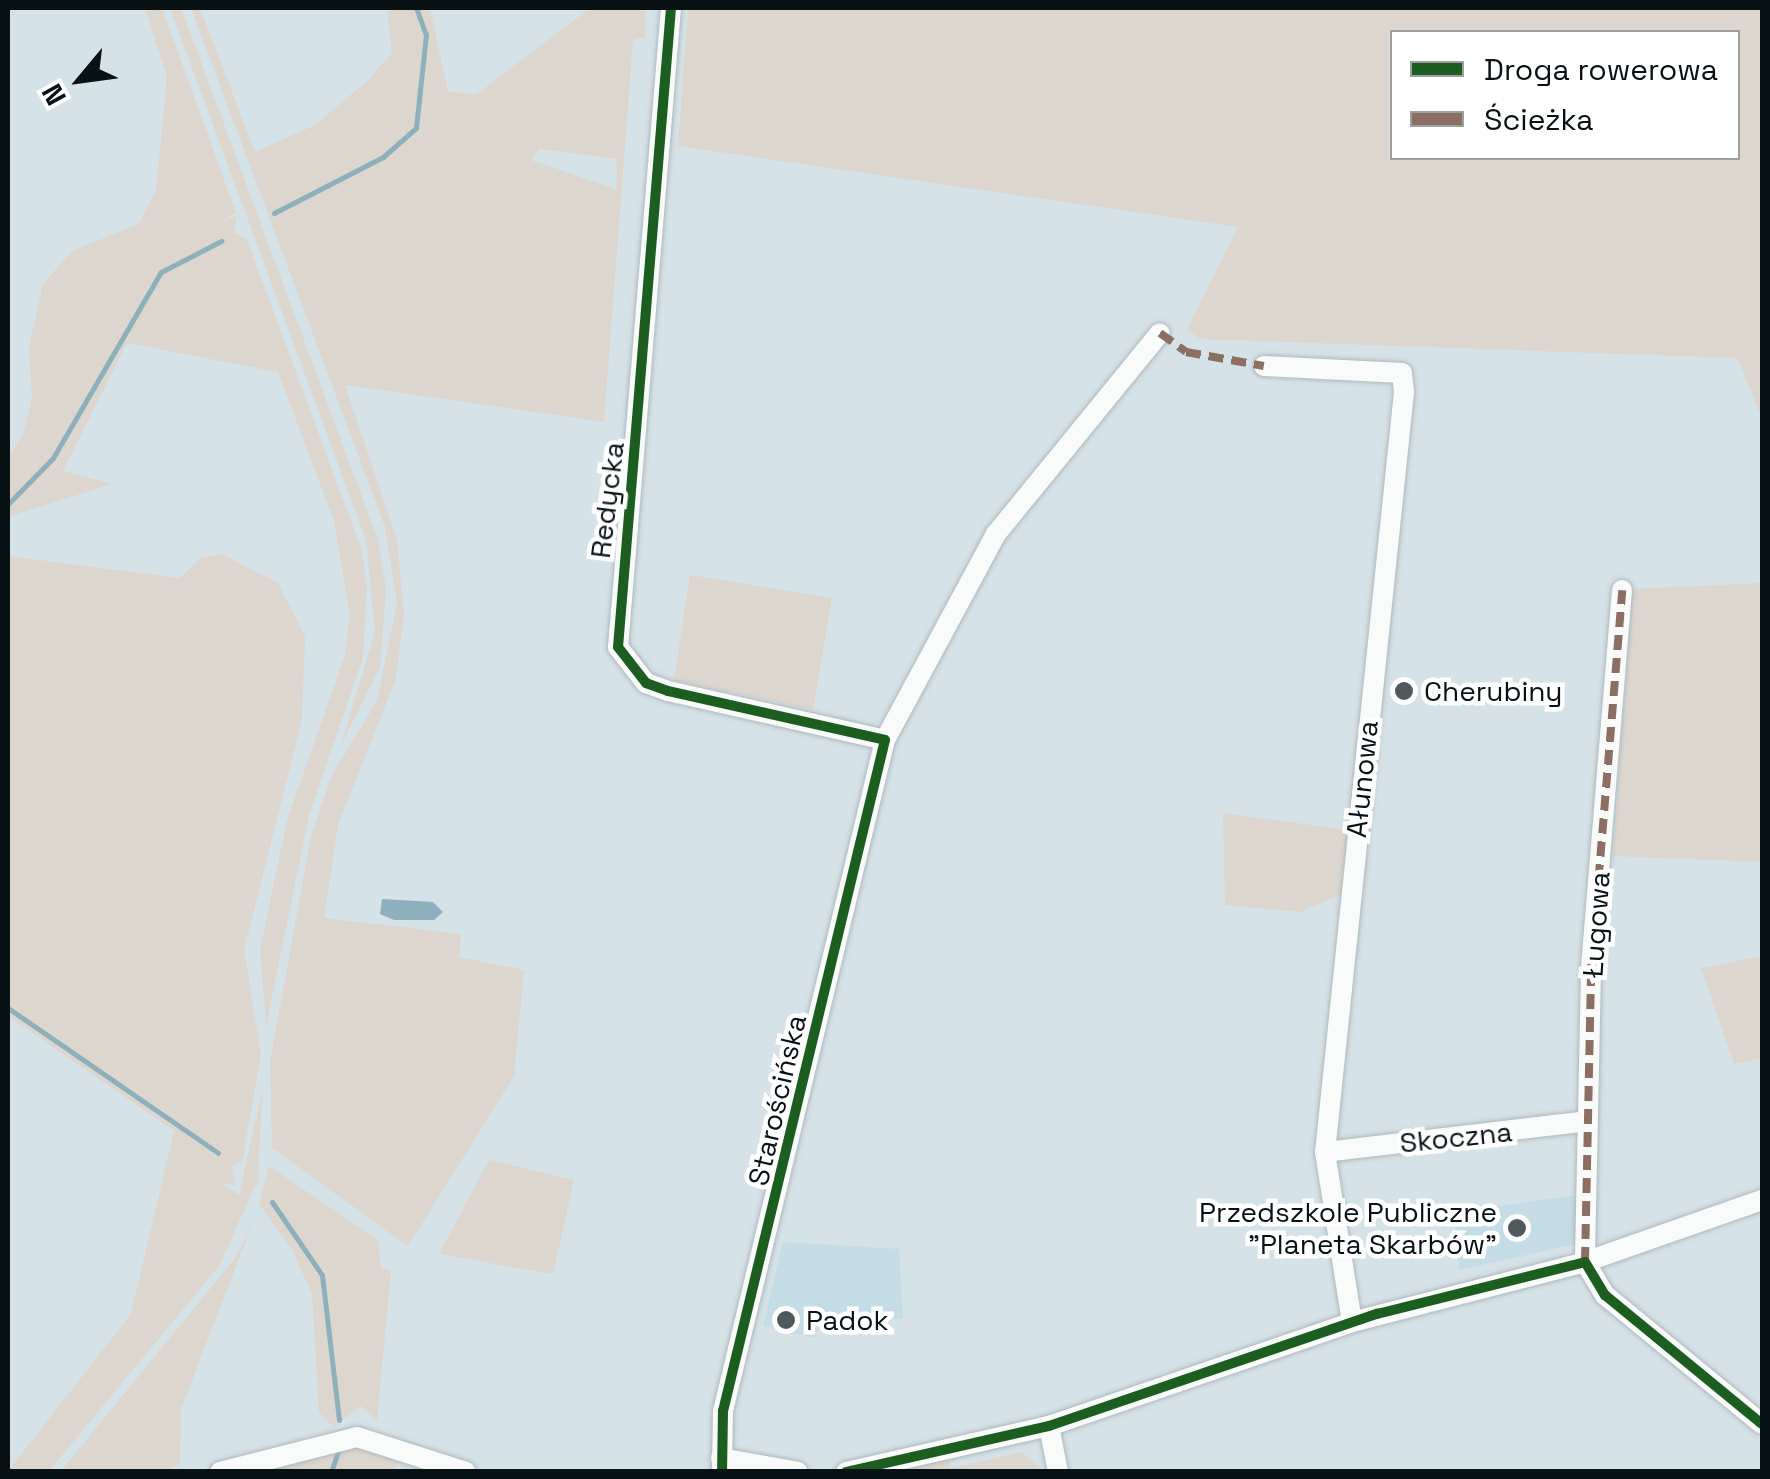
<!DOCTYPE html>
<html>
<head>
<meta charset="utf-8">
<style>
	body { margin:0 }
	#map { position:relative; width:1770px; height:1479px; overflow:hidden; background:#d5e2e7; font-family:"Space Grotesk",sans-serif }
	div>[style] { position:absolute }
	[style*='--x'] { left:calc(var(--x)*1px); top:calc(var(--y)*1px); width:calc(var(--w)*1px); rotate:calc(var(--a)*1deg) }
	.built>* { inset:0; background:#c4dce5 }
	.green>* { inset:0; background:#dcd6cf }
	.water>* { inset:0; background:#8eb0bc }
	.stream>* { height:5px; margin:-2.5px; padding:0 2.5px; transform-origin:2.5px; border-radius:2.5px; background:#8eb0bc }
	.roads { filter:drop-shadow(0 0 2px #afb9bd) drop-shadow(0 0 2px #afb9bd) }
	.minor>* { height:20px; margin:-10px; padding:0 10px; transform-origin:10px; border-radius:10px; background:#f9fbfb }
	.quiet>* { height:8px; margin-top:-4px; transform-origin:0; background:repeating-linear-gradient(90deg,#8d6e63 0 15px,transparent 0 23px) }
	.cycleway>* { height:10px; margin:-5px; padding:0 5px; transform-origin:5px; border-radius:5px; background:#1b5e20 }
	.dots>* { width:28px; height:28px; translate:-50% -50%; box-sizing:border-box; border:5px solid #fff; border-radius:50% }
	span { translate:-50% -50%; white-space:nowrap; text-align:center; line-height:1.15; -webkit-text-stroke:9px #fff; paint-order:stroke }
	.street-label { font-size:28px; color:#081114 }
	.poi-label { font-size:28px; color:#081114 }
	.left { translate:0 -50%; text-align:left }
	.right { translate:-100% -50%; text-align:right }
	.frame { position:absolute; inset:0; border:10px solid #081114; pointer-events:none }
	.legend { position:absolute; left:1390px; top:30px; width:350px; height:130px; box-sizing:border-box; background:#fff; border:2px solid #9ca0a1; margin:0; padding:12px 18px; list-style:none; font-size:30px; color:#081114 }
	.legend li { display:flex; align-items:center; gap:20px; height:50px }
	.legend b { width:50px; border:2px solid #9ca0a1 }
	.north { position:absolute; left:30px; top:30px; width:100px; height:100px; -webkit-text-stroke:8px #fff; paint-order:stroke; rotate:241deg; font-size:28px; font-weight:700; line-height:40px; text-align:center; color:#081114 }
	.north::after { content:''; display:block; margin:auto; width:35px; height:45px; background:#081114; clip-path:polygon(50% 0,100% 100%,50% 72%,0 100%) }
</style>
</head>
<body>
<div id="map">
	<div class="built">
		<i style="clip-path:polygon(1579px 1195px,1579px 1243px,1459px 1270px,1455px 1212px)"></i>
		<i style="clip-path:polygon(783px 1242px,899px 1249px,903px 1319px,820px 1318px,815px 1338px,763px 1326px)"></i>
	</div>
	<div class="green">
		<i style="clip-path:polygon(145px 8px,162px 8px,236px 213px,216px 223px,237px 216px,234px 232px,247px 240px,361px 548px,367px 586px,363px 658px,309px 815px,266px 1026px,260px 950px,287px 820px,345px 655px,350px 615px,334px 521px,278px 372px,127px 343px,63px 471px,112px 484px,8px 517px,8px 458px,23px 435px,32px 398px,29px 347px,43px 284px,72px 251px,139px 224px,156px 190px,167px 77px)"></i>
		<i style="clip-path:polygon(170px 8px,181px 8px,378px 540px,386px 589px,380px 667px,341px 745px,375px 632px,366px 540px)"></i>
		<i style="clip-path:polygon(evenodd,191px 8px,200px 8px,255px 152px,315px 125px,367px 81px,392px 53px,387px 8px,430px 8px,448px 91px,476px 95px,590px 8px,646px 8px,645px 37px,633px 40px,604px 422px,345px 385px,397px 540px,404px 615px,396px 678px,338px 825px,324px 918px,461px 934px,459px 957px,524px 970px,514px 1076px,408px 1246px,272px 1148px,270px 1061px,311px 837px,331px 777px,377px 701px,397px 603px,385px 527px,191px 8px,539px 149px,617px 159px,616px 189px,531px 160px,539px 149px)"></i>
		<i style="clip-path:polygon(evenodd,688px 8px,1762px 8px,1762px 418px,1737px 358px,1199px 339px,1187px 329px,1238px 227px,678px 146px,688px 8px,1392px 32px,1738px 32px,1738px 158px,1392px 158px,1392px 32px)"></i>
		<i style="clip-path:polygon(222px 554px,278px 583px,305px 636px,302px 719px,244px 950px,261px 1055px,242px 1162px,231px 1167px,236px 1185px,221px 1183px,239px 1195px,262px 1091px,258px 1180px,219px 1266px,49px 1471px,8px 1471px,131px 1314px,174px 1131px,8px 1016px,8px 556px,180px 578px,202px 557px)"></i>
		<i style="clip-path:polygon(690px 575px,832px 598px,813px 710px,674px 680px)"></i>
		<i style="clip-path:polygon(1762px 583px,1762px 862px,1613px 856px,1632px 589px)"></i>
		<i style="clip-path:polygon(1223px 813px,1348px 830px,1340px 895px,1300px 912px,1225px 905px)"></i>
		<i style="clip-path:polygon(1762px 956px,1762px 1058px,1734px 1064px,1701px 968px)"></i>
		<i style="clip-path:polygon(489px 1160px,574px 1180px,553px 1274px,439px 1254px)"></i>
		<i style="clip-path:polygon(269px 1166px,378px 1240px,381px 1268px,391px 1271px,377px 1420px,361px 1406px,333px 1427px,319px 1412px,312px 1294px,292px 1249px,259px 1204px)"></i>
		<i style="clip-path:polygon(253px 1222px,181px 1409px,180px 1464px,164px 1471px,61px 1471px,236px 1257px)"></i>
		<i style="clip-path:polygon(360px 1446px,398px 1460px,394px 1471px,250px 1472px)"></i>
		<i style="clip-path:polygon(1022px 1452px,1044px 1471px,916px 1472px,915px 1466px,948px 1458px,951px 1468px)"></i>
	</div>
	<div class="water">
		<i style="clip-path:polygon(382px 899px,433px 902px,443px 912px,434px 920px,394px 920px,380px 914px)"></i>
	</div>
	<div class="stream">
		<i style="--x:274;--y:213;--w:123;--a:-27.2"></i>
		<i style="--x:383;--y:157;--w:44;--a:-41.3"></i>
		<i style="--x:416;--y:128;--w:94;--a:-83.9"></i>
		<i style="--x:426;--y:35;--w:29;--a:-110"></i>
		<i style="--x:8;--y:504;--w:64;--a:-45.6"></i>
		<i style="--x:53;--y:458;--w:215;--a:-59.9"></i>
		<i style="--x:161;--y:272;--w:68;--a:-27.3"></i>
		<i style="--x:8;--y:1008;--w:255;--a:34.6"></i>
		<i style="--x:272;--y:1202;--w:88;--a:55.6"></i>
		<i style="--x:322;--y:1275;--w:146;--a:83.3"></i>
		<i style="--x:331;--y:1472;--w:21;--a:-71"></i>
	</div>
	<div class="roads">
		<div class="minor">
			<i style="--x:671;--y:8;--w:641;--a:94.74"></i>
			<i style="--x:618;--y:647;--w:46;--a:52.1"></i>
			<i style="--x:646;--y:683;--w:23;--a:20"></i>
			<i style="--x:668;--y:691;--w:222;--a:12.7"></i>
			<i style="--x:1264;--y:366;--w:138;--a:2.9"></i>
			<i style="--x:1402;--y:373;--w:19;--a:84"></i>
			<i style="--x:1404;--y:392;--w:764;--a:95.93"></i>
			<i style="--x:1325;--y:1152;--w:172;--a:81"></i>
			<i style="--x:1622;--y:590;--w:382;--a:94.7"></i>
			<i style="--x:1591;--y:971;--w:291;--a:91.2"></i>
			<i style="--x:1585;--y:1262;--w:39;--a:59"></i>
			<i style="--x:1605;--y:1295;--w:203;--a:39.4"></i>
			<i style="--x:1325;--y:1152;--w:264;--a:-6.7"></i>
			<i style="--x:1049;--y:1426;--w:47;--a:78.9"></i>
			<i style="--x:721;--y:1458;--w:78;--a:10.3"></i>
			<i style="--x:220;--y:1472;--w:141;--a:-14.3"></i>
			<i style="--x:357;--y:1437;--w:114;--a:17.8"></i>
			<i style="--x:722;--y:1472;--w:61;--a:-89.1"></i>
			<i style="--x:723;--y:1411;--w:690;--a:-76.43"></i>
			<i style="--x:885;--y:740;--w:234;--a:-61.7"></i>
			<i style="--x:996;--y:534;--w:259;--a:-50.8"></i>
			<i style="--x:846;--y:1472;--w:208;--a:-12.8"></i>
			<i style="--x:1049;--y:1426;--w:320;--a:-18.9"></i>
			<i style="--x:1352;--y:1322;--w:241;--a:-14.4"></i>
			<i style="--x:1585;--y:1262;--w:188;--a:-19.3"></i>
		</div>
	</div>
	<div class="quiet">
		<i style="--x:1160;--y:333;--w:32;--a:36"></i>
		<i style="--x:1186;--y:352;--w:79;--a:10.2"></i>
		<i style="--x:1585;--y:1262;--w:291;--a:-88.8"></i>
		<i style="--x:1591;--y:971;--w:382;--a:-85.3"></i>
	</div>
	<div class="cycleway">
		<i style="--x:671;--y:8;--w:641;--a:94.74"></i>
		<i style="--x:618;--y:647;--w:46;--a:52.1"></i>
		<i style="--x:646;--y:683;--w:23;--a:20"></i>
		<i style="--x:668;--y:691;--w:222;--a:12.7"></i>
		<i style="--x:885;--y:740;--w:690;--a:103.57"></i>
		<i style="--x:723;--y:1411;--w:61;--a:90.9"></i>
		<i style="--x:846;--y:1472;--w:208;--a:-12.8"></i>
		<i style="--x:1049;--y:1426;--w:347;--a:-18.9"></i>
		<i style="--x:1377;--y:1314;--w:214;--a:-14"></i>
		<i style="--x:1585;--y:1262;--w:39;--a:59"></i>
		<i style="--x:1605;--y:1295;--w:203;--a:39.4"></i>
	</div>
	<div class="dots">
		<i style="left:1404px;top:691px;background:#505a5e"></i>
		<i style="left:1517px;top:1228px;background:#505a5e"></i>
		<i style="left:786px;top:1320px;background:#505a5e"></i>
	</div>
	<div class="street-label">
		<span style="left:607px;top:500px;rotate:-83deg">Redycka</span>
		<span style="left:1362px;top:779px;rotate:-84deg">Ałunowa</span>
		<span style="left:1596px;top:925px;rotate:-86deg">Ługowa</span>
		<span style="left:777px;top:1100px;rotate:-77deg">Starościńska</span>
		<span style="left:1456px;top:1137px;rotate:-6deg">Skoczna</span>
	</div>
	<div class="poi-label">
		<span class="left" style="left:1424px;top:691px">Cherubiny</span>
		<span class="right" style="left:1497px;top:1228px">Przedszkole Publiczne<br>"Planeta Skarbów"</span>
		<span class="left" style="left:806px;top:1320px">Padok</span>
	</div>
	<div class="frame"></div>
	<ul class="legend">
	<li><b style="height:12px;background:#1b5e20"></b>Droga rowerowa</li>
	<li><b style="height:12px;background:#8d6e63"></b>Ścieżka</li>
	</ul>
	<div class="north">N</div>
</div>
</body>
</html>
